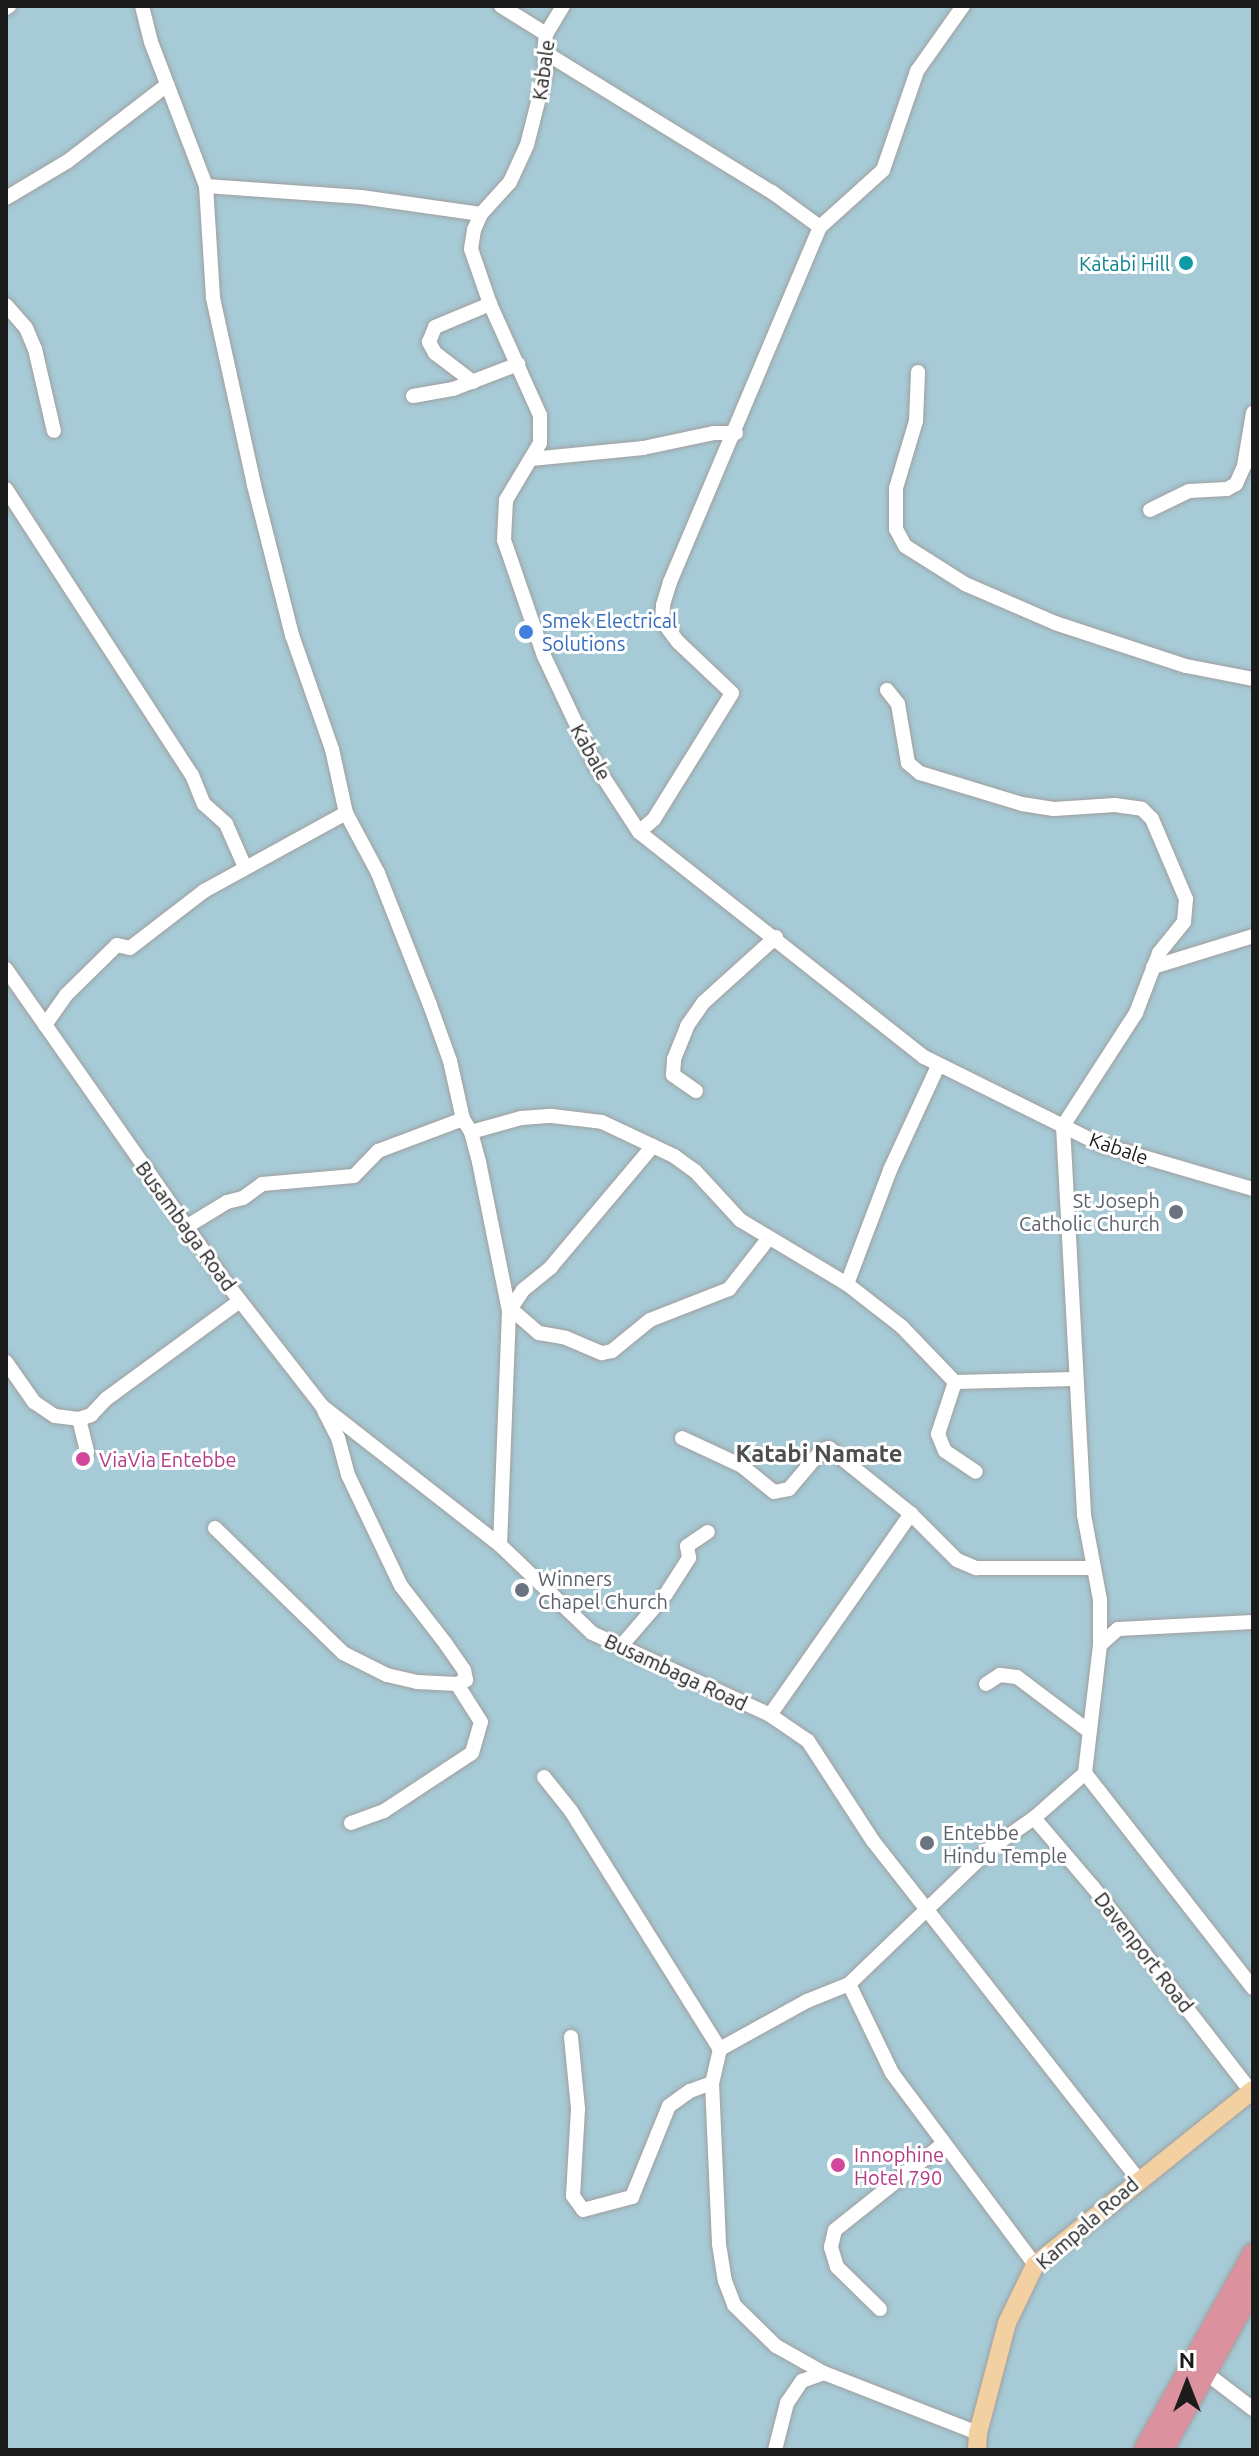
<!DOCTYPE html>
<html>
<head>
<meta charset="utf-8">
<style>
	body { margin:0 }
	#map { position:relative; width:1259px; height:2456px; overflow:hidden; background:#ece9e2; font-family:Ubuntu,sans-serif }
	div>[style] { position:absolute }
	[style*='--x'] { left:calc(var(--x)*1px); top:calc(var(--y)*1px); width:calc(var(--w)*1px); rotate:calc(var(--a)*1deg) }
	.water>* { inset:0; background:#a6cad6 }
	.roads { filter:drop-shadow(0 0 2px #9f9f9f) drop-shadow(0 0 2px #9f9f9f) }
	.minor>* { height:14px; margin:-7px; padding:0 7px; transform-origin:7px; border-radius:7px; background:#fff }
	.major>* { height:18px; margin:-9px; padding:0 9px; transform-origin:9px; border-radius:9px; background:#f2d0a1 }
	.highway>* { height:20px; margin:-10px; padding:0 10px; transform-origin:10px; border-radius:10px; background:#dc919e }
	.dots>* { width:22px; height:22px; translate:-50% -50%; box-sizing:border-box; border:4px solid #fff; border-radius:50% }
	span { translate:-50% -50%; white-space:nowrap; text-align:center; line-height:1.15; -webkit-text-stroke:6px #fff; paint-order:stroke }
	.street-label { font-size:20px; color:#1b1b1b }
	.culture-label { font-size:20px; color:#0d838f }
	.right { translate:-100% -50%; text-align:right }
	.shop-label { font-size:20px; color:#366cbe }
	.left { translate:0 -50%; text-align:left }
	.worship-label { font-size:20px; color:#5b616d }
	.hotel-label { font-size:20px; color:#b23c85 }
	.quarter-label { font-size:24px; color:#4e4e4e; font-weight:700 }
	.frame { position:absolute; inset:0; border:8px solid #1b1b1b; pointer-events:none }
	.north { position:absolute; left:1147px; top:2344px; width:80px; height:80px; -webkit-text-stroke:6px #fff; paint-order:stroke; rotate:0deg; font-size:22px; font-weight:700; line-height:32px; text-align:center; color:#1b1b1b }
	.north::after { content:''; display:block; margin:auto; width:28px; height:36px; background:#1b1b1b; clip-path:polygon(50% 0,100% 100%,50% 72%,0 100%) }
</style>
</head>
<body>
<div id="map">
	<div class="water">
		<i style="clip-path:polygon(6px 6px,1253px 6px,1253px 2450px,6px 2450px)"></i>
	</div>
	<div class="roads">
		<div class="minor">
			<i style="--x:142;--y:6;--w:37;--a:76"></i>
			<i style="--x:151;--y:42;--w:154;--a:69.1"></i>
			<i style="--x:206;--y:186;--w:112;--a:86.4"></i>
			<i style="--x:213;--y:298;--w:191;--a:77.6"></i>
			<i style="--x:254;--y:485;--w:155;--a:75.8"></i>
			<i style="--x:292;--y:635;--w:121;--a:70.7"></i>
			<i style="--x:332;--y:749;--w:66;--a:77.7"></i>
			<i style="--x:346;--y:813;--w:68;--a:61.9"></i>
			<i style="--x:378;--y:873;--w:142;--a:68.5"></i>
			<i style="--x:430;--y:1005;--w:59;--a:70.3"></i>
			<i style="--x:450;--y:1061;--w:59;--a:77.4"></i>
			<i style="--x:463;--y:1119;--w:15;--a:58"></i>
			<i style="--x:471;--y:1132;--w:31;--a:75"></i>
			<i style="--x:479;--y:1162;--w:152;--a:78.6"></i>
			<i style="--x:509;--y:1311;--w:234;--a:92.2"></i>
			<i style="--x:501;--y:6;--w:53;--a:31.9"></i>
			<i style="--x:563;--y:6;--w:33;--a:121"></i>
			<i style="--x:546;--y:34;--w:18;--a:96"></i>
			<i style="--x:544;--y:52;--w:18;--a:84"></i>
			<i style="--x:546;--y:70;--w:77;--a:104.2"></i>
			<i style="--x:527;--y:145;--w:41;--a:114.7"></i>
			<i style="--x:510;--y:182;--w:43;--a:132.2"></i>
			<i style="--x:481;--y:214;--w:17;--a:114"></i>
			<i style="--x:474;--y:230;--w:19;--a:99"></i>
			<i style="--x:471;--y:249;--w:58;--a:70.9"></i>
			<i style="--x:490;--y:304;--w:122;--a:65.8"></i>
			<i style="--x:540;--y:415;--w:28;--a:90"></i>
			<i style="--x:540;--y:443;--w:66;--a:120.8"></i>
			<i style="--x:506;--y:500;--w:40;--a:92.9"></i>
			<i style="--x:504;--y:540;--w:123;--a:71"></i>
			<i style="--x:544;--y:656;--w:122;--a:64.7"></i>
			<i style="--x:596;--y:766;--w:79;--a:56.9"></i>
			<i style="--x:639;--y:832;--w:363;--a:38.3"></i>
			<i style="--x:924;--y:1057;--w:195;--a:26.4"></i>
			<i style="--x:1099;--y:1144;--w:160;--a:16.3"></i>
			<i style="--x:6;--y:8;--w:4;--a:-34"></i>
			<i style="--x:544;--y:52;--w:268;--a:31.6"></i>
			<i style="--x:772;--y:192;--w:59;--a:36.1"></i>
			<i style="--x:206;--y:186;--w:155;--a:4.1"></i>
			<i style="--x:361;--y:197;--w:121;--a:8.1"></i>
			<i style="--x:6;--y:198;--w:72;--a:-30.8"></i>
			<i style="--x:68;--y:161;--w:125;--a:-37.5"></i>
			<i style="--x:6;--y:305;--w:30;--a:49"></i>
			<i style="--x:26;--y:328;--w:23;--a:67"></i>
			<i style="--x:35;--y:349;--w:84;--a:77"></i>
			<i style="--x:918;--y:372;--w:49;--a:92.3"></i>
			<i style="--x:916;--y:421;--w:70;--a:106.6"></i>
			<i style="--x:896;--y:488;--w:41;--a:90"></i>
			<i style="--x:896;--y:529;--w:19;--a:62"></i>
			<i style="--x:905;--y:546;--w:71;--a:32.3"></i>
			<i style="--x:965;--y:584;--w:98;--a:23.4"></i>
			<i style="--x:1055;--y:623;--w:138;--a:18.2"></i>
			<i style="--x:1186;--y:666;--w:68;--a:11"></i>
			<i style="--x:473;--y:382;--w:48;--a:-142.7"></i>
			<i style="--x:435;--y:353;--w:13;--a:-119"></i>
			<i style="--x:429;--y:342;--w:16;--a:-68"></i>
			<i style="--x:435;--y:327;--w:60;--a:-22.7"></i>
			<i style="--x:413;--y:396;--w:41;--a:-9.9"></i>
			<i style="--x:453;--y:389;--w:70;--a:-21"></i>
			<i style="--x:531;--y:459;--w:113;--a:-5.6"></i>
			<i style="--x:643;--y:448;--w:73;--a:-11.9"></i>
			<i style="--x:714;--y:433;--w:22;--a:0"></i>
			<i style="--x:6;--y:489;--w:341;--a:57"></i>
			<i style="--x:192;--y:775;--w:31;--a:68"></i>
			<i style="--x:204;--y:804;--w:30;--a:42"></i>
			<i style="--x:226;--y:824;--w:47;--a:66.2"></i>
			<i style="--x:1150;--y:510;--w:43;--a:-26"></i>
			<i style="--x:1189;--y:491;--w:38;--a:-3"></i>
			<i style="--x:1227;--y:489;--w:10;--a:-29"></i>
			<i style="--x:1236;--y:484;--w:20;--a:-66"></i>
			<i style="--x:1244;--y:466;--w:54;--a:-80.4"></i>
			<i style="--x:887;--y:690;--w:18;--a:52"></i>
			<i style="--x:898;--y:704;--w:60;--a:80.4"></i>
			<i style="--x:908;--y:763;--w:16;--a:40"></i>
			<i style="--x:920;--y:773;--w:107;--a:16.9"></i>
			<i style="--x:1022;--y:804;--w:32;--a:9"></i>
			<i style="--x:1054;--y:809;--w:61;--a:-3.8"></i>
			<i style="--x:1115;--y:805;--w:27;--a:8"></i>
			<i style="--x:1142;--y:809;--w:14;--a:45"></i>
			<i style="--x:1152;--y:819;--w:87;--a:67"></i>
			<i style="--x:1186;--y:899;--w:23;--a:95"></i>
			<i style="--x:1184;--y:922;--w:40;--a:129"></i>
			<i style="--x:1159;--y:953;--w:64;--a:111"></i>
			<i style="--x:1136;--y:1013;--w:135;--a:122.9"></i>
			<i style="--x:1063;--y:1126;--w:390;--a:86.9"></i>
			<i style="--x:1084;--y:1515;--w:86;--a:79.3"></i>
			<i style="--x:1100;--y:1600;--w:45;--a:90"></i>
			<i style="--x:1100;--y:1645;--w:129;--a:96.7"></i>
			<i style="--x:1085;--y:1773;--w:273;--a:52"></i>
			<i style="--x:639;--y:832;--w:20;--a:-41"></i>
			<i style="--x:654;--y:819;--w:148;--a:-58.2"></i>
			<i style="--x:732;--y:693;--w:74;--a:-136.6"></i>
			<i style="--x:678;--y:642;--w:26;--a:-127"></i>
			<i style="--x:662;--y:621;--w:16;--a:-86"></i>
			<i style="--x:663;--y:605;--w:24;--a:-73"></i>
			<i style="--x:670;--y:582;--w:385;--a:-67.1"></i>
			<i style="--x:820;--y:227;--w:85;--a:-42.1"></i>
			<i style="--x:883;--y:170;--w:105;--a:-71"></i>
			<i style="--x:917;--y:71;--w:80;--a:-54.7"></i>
			<i style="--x:1153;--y:967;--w:105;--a:-17.2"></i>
			<i style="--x:6;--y:969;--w:373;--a:55"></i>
			<i style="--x:220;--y:1275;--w:166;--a:52.1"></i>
			<i style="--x:322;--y:1406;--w:226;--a:38"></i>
			<i style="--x:500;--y:1545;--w:127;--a:43.7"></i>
			<i style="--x:592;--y:1633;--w:196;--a:24.7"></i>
			<i style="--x:770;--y:1715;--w:46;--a:34.4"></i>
			<i style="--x:808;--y:1741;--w:119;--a:57"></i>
			<i style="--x:873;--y:1841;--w:429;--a:51.9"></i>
			<i style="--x:45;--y:1025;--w:37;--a:-55"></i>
			<i style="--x:66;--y:995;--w:71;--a:-44.4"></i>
			<i style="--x:117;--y:945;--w:13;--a:13"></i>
			<i style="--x:130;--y:948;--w:93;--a:-37.6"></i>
			<i style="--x:204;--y:891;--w:162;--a:-28.8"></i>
			<i style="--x:696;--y:1091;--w:28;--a:-145"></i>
			<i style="--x:673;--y:1075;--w:16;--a:-86"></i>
			<i style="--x:674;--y:1059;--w:35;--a:-68"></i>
			<i style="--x:687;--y:1026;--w:29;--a:-55"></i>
			<i style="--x:704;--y:1002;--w:97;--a:-42.1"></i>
			<i style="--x:471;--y:1132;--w:52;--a:-15.6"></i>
			<i style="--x:521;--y:1118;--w:31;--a:-4"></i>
			<i style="--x:552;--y:1116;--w:50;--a:6.8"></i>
			<i style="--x:602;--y:1122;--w:80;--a:25.3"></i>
			<i style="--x:674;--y:1156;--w:26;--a:36"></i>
			<i style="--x:695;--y:1171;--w:67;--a:47.4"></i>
			<i style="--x:740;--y:1220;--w:125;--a:30.9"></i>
			<i style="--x:847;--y:1284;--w:70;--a:38"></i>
			<i style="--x:902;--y:1327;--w:76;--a:46.1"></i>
			<i style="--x:955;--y:1382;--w:119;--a:-1.4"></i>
			<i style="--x:186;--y:1227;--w:48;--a:-31.4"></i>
			<i style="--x:227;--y:1202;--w:16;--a:-14"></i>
			<i style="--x:243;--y:1198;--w:24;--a:-36"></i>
			<i style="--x:262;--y:1184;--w:92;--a:-5"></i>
			<i style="--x:354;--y:1176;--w:35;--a:-46"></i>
			<i style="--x:378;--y:1151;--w:91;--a:-20.6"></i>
			<i style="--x:847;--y:1284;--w:122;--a:-69.3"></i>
			<i style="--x:890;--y:1170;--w:115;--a:-65.2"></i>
			<i style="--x:511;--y:1309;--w:37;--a:41"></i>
			<i style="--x:539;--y:1333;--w:27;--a:10"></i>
			<i style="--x:566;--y:1338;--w:39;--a:23"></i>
			<i style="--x:602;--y:1353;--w:10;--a:-11"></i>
			<i style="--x:612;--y:1351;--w:49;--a:-39.2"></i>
			<i style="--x:650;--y:1320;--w:85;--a:-21.4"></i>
			<i style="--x:729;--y:1289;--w:63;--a:-52"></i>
			<i style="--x:509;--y:1311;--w:25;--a:-56"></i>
			<i style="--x:523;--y:1290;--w:36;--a:-39"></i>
			<i style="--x:551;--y:1267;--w:158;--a:-49.9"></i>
			<i style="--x:6;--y:1362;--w:49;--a:55"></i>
			<i style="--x:34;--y:1402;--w:25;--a:34"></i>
			<i style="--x:55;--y:1416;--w:24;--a:7"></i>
			<i style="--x:79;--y:1419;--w:13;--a:-18"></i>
			<i style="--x:91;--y:1415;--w:22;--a:-47"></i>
			<i style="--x:106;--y:1399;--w:166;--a:-36.2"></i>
			<i style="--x:955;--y:1382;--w:55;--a:108.1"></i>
			<i style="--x:938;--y:1434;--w:18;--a:68"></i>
			<i style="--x:945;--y:1451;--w:37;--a:34"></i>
			<i style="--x:79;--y:1419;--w:34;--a:76"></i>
			<i style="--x:682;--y:1438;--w:66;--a:25"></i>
			<i style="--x:742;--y:1466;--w:41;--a:39.1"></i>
			<i style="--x:774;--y:1492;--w:15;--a:-11"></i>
			<i style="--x:789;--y:1489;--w:51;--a:-49.8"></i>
			<i style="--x:822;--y:1450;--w:7;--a:-16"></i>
			<i style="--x:829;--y:1448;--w:105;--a:38.8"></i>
			<i style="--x:911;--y:1514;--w:65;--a:45"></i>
			<i style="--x:957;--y:1560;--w:21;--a:23"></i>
			<i style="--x:976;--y:1568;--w:117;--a:0"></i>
			<i style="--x:215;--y:1528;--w:179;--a:44.3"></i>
			<i style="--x:343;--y:1653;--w:49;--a:26.6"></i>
			<i style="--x:387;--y:1675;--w:31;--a:13"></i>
			<i style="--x:417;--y:1682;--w:40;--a:2.9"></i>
			<i style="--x:457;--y:1684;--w:10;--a:-24"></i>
			<i style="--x:466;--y:1680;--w:10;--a:-101"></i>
			<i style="--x:464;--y:1670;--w:32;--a:-125"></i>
			<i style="--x:446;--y:1644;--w:73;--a:-127.8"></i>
			<i style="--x:401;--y:1586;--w:123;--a:-115.5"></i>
			<i style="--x:348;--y:1475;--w:38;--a:-105"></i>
			<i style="--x:338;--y:1438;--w:31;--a:-117"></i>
			<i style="--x:622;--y:1645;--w:67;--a:-49.2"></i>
			<i style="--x:666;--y:1594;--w:43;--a:-57.4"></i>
			<i style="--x:689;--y:1558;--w:12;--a:-99"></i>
			<i style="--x:687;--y:1546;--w:25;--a:-34"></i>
			<i style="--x:1100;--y:1645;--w:24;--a:-42"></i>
			<i style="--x:1118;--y:1629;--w:135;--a:-3"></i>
			<i style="--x:986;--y:1684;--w:17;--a:-33"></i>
			<i style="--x:1000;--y:1675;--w:17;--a:7"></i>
			<i style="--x:1017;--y:1677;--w:91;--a:37"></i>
			<i style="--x:770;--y:1715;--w:246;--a:-55"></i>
			<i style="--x:544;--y:1777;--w:43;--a:51.5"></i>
			<i style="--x:571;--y:1811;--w:281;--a:58"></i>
			<i style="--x:720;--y:2049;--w:35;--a:103"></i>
			<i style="--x:712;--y:2083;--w:161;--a:87.5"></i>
			<i style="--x:719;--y:2244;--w:37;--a:81"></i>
			<i style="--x:725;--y:2281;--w:26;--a:69"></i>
			<i style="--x:734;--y:2305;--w:59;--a:44.3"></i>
			<i style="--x:776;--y:2346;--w:55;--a:29.4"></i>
			<i style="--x:824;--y:2373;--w:165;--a:21.3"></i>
			<i style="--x:1034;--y:1818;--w:91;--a:49.5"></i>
			<i style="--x:1093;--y:1887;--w:257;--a:52.3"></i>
			<i style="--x:1250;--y:2090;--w:4;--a:-45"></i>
			<i style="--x:351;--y:1823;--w:35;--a:-20"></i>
			<i style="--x:384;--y:1811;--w:105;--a:-33.4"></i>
			<i style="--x:472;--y:1753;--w:32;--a:-74"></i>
			<i style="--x:481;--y:1722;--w:45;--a:-122.3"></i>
			<i style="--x:849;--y:1984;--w:99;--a:64.2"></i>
			<i style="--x:892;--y:2073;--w:239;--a:53.3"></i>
			<i style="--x:571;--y:2037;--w:72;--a:84.4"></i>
			<i style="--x:578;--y:2109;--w:87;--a:93.3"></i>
			<i style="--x:573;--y:2196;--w:17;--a:54"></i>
			<i style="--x:583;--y:2210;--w:51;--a:-14.9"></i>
			<i style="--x:632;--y:2197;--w:98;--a:-67.9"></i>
			<i style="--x:669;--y:2106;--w:26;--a:-36"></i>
			<i style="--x:690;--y:2091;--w:23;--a:-20"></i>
			<i style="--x:720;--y:2049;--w:99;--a:-28.9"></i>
			<i style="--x:807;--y:2001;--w:45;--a:-22"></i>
			<i style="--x:849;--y:1984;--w:197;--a:-43.8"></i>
			<i style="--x:991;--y:1848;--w:52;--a:-34.9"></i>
			<i style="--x:1034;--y:1818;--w:68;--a:-41.4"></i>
			<i style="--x:880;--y:2309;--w:60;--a:-135.7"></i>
			<i style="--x:837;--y:2267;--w:21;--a:-107"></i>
			<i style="--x:831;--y:2247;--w:17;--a:-77"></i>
			<i style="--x:835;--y:2230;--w:138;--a:-38.5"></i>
			<i style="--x:1206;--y:2373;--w:59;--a:37.5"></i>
			<i style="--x:775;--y:2450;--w:49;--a:-75.7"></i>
			<i style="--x:787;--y:2403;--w:27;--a:-56"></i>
			<i style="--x:802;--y:2381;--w:23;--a:-20"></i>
		</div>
		<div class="major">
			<i style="--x:977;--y:2450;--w:17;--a:-87"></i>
			<i style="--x:978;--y:2433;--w:114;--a:-75.2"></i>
			<i style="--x:1007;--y:2323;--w:64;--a:-64.2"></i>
			<i style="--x:1035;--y:2265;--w:280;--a:-38.8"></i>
		</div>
		<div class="highway">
			<i style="--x:1144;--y:2450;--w:225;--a:-61"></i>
			<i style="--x:1163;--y:2450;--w:185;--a:-60.9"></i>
		</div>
	</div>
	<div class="dots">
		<i style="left:1186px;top:263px;background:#0f9aa8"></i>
		<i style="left:526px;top:632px;background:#3f7fe0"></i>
		<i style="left:1176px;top:1212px;background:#6b7280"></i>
		<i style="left:83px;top:1459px;background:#d1479c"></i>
		<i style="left:522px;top:1590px;background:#6b7280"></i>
		<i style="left:927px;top:1843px;background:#6b7280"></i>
		<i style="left:838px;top:2165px;background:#d1479c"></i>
	</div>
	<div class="street-label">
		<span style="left:543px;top:70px;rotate:-82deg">Kabale</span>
		<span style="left:591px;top:752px;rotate:61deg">Kabale</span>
		<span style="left:1119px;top:1148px;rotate:19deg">Kabale</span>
		<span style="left:186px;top:1226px;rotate:54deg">Busambaga Road</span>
		<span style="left:676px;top:1672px;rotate:25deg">Busambaga Road</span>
		<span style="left:1144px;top:1952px;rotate:52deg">Davenport Road</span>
		<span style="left:1087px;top:2223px;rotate:-41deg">Kampala Road</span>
	</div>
	<div class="culture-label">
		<span class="right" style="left:1170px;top:263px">Katabi Hill</span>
	</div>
	<div class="shop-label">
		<span class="left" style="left:542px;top:632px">Smek Electrical<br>Solutions</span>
	</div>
	<div class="worship-label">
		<span class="right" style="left:1160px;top:1212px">St Joseph<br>Catholic Church</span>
		<span class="left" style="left:538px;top:1590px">Winners<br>Chapel Church</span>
		<span class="left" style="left:943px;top:1844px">Entebbe<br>Hindu Temple</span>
	</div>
	<div class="hotel-label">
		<span class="left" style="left:99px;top:1459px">ViaVia Entebbe</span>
		<span class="left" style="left:854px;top:2166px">Innophine<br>Hotel 790</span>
	</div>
	<div class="quarter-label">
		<span style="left:819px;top:1454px">Katabi Namate</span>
	</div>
	<div class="frame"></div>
	<div class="north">N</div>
</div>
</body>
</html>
